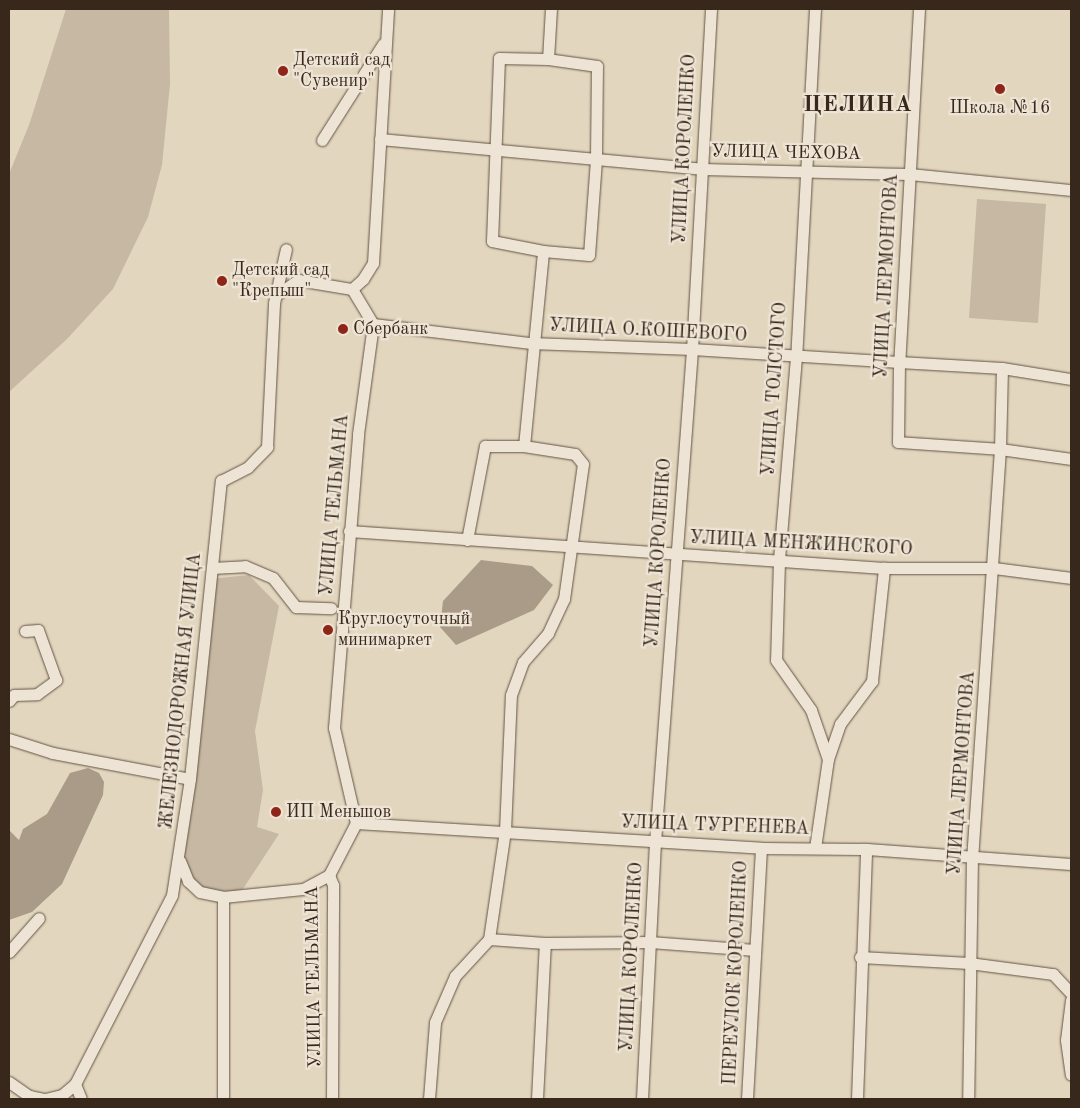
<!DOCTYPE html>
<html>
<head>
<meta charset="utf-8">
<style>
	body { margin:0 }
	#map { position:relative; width:1080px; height:1108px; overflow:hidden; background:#e3d6be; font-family:"Old Standard TT",serif }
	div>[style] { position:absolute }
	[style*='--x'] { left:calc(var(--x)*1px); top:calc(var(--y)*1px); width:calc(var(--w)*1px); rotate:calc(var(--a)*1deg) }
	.green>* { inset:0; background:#c6b8a2 }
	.water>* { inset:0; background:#a99b87 }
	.roads { filter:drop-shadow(0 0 1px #635444) drop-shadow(0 0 1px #635444) }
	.minor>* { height:11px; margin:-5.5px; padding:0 5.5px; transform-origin:5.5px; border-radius:5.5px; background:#ede4d5 }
	.dots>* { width:14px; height:14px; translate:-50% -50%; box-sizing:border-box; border:2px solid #ede4d5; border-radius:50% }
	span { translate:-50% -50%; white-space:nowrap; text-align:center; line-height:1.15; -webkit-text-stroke:4.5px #ede4d5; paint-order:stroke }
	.poi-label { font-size:18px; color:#38281c }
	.left { translate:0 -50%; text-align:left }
	.street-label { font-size:18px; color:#38281c }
	.district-label { font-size:22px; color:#38281c; font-weight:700; letter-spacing:1px }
	.frame { position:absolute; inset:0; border:10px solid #38281c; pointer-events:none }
</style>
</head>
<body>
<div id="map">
	<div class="green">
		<i style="clip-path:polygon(66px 9px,169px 9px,170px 84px,162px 165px,148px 217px,113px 289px,67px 339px,9px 392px,9px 174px,29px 125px)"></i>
		<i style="clip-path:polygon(977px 199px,1046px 204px,1038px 323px,969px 318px)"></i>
		<i style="clip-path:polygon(249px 575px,279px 606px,255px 731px,263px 790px,257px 827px,279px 834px,241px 892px,213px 891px,197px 887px,180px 861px,210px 579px)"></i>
	</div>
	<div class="water">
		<i style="clip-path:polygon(481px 560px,532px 566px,553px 585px,534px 610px,456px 645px,440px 627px,443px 601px)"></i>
		<i style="clip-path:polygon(88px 768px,99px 773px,104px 782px,103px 795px,62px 884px,32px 912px,9px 920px,9px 830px,19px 840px,23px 829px,47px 814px,70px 773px)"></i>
	</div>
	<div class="roads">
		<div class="minor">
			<i style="--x:815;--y:9;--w:349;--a:93.1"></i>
			<i style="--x:796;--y:357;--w:205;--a:94.8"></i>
			<i style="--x:779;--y:561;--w:99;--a:91.7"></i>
			<i style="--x:776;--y:660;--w:61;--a:55"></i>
			<i style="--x:811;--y:710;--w:52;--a:70.9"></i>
			<i style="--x:828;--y:759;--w:90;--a:98.3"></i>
			<i style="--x:919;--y:9;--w:354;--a:93.2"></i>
			<i style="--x:899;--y:362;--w:80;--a:90.7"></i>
			<i style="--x:898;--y:442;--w:102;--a:3.9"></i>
			<i style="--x:1000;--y:449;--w:409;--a:93.9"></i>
			<i style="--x:972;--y:857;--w:242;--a:90.9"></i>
			<i style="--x:380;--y:139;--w:323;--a:5.3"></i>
			<i style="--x:702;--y:169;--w:208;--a:1.4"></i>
			<i style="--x:910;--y:174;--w:162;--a:5.7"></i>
			<i style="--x:322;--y:140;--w:114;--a:-57.6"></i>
			<i style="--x:543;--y:251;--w:46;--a:5"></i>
			<i style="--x:589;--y:255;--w:96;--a:-85.8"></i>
			<i style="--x:596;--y:159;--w:93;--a:-89.4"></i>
			<i style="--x:597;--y:66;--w:49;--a:-171.9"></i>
			<i style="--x:352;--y:289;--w:15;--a:-42"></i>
			<i style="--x:363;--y:279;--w:19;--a:-58"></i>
			<i style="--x:373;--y:263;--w:254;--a:-86.6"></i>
			<i style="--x:276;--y:295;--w:27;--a:-34"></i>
			<i style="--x:298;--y:280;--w:55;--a:9.5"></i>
			<i style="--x:373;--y:324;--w:159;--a:6.9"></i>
			<i style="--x:531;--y:343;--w:161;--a:2.1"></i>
			<i style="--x:692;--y:349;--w:207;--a:3.6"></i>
			<i style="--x:899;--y:362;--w:103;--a:3.3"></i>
			<i style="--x:1002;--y:368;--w:70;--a:9.1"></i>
			<i style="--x:1002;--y:368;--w:81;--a:91.4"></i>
			<i style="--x:1000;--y:449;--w:72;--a:8"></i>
			<i style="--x:349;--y:531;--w:536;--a:3.96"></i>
			<i style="--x:884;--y:568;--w:110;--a:0"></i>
			<i style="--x:994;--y:568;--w:78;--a:7.4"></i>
			<i style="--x:467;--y:540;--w:96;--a:-79.2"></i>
			<i style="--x:485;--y:446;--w:39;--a:0"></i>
			<i style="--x:524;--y:446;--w:196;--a:-84.4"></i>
			<i style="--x:543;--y:251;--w:52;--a:-168.9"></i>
			<i style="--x:492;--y:241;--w:183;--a:-87.8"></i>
			<i style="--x:499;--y:58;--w:49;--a:1.2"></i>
			<i style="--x:548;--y:59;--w:50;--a:-86.6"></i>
			<i style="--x:212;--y:568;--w:33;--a:-3"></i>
			<i style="--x:245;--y:566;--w:30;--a:23"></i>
			<i style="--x:273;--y:578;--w:37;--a:52"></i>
			<i style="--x:296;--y:607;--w:35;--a:2"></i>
			<i style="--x:9;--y:701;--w:8;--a:-50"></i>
			<i style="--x:14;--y:695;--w:23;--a:-2"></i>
			<i style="--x:37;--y:694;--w:24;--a:-36"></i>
			<i style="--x:56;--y:680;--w:53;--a:-109.8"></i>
			<i style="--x:38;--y:630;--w:13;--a:176"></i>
			<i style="--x:9;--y:739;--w:46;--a:17.7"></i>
			<i style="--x:53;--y:753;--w:139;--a:10.7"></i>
			<i style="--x:828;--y:759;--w:37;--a:-71"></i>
			<i style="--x:840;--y:724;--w:54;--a:-53.3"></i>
			<i style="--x:872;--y:681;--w:114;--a:-83.9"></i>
			<i style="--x:356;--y:823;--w:406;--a:3.5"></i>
			<i style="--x:761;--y:848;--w:105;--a:0.5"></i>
			<i style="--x:866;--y:849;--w:206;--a:4.2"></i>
			<i style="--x:180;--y:861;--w:22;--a:68"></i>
			<i style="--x:188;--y:881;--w:16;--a:43"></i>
			<i style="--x:200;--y:892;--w:24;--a:12"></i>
			<i style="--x:223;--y:897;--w:80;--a:-5.7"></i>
			<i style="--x:303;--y:889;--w:30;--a:-28"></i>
			<i style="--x:223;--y:897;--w:202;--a:90"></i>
			<i style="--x:489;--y:939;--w:109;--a:-81.6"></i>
			<i style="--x:505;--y:831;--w:136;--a:-87.5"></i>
			<i style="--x:511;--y:695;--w:35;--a:-70"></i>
			<i style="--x:523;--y:662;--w:38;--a:-49"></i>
			<i style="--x:548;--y:633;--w:38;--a:-65"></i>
			<i style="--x:564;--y:599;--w:136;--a:-82"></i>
			<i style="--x:583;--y:464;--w:13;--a:-129"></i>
			<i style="--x:575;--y:454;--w:52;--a:-171.1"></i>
			<i style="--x:489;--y:939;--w:56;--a:4.1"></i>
			<i style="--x:545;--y:943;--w:105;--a:-0.5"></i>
			<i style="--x:650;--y:942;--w:105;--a:4.4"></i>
			<i style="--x:9;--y:952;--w:45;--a:-48.6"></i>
			<i style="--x:860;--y:957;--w:109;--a:3.2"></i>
			<i style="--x:969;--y:963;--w:85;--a:7.5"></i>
			<i style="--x:1053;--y:974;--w:26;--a:47"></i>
			<i style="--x:1071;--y:1000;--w:40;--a:97.1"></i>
			<i style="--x:1066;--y:1040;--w:35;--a:82"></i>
			<i style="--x:9;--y:1082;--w:24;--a:35"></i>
			<i style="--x:75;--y:1084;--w:16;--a:68"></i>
			<i style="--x:27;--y:1099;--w:4;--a:-56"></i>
			<i style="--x:29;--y:1096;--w:16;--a:11"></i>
			<i style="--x:45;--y:1099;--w:17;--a:-13"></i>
			<i style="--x:62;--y:1095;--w:17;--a:-40"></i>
			<i style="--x:75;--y:1084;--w:212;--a:-62.8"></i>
			<i style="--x:172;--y:895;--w:117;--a:-81.2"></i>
			<i style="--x:190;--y:779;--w:300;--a:-84.1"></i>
			<i style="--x:221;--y:481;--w:30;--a:-27"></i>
			<i style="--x:248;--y:467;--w:28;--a:-46"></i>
			<i style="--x:267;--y:447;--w:144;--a:-87.2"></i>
			<i style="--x:274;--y:303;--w:55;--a:-77.5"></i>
			<i style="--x:332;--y:1099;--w:214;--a:-89.7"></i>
			<i style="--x:333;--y:885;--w:11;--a:-112"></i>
			<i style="--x:329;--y:875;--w:59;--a:-62.6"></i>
			<i style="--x:356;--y:823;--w:98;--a:-103"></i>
			<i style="--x:334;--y:728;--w:295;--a:-85.3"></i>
			<i style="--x:358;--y:434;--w:111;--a:-82.2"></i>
			<i style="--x:373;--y:324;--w:41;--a:-121"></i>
			<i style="--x:429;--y:1099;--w:77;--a:-85.5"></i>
			<i style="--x:435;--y:1022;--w:50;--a:-66.5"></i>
			<i style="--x:455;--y:976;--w:50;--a:-47.4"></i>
			<i style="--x:537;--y:1099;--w:156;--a:-87.1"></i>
			<i style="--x:642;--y:1099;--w:257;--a:-87.1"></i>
			<i style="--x:655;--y:842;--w:494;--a:-85.7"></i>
			<i style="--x:692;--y:349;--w:341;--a:-86.8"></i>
			<i style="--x:747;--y:1099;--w:251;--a:-86.8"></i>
			<i style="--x:857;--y:1099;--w:250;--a:-87.9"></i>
		</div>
	</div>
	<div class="dots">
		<i style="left:283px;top:71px;background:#8f2418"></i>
		<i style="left:1000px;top:89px;background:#8f2418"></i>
		<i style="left:222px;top:281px;background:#8f2418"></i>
		<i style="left:343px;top:329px;background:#8f2418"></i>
		<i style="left:328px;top:630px;background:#8f2418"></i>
		<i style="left:276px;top:812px;background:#8f2418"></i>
	</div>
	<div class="poi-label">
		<span class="left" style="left:293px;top:71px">Детский сад<br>"Сувенир"</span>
		<span style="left:1000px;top:108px">Школа №16</span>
		<span class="left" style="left:232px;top:281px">Детский сад<br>"Крепыш"</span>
		<span class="left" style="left:353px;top:329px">Сбербанк</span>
		<span class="left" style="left:338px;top:630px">Круглосуточный<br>минимаркет</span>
		<span class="left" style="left:286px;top:812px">ИП Меньшов</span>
	</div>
	<div class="street-label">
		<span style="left:685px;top:149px;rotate:-87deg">УЛИЦА КОРОЛЕНКО</span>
		<span style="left:786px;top:153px;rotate:1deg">УЛИЦА ЧЕХОВА</span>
		<span style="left:887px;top:276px;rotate:-87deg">УЛИЦА ЛЕРМОНТОВА</span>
		<span style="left:648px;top:331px;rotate:3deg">УЛИЦА О.КОШЕВОГО</span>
		<span style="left:775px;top:389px;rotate:-86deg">УЛИЦА ТОЛСТОГО</span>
		<span style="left:335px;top:505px;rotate:-85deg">УЛИЦА ТЕЛЬМАНА</span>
		<span style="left:801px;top:544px;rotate:3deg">УЛИЦА МЕНЖИНСКОГО</span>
		<span style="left:659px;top:553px;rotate:-86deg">УЛИЦА КОРОЛЕНКО</span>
		<span style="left:181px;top:691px;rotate:-84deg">ЖЕЛЕЗНОДОРОЖНАЯ УЛИЦА</span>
		<span style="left:962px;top:773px;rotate:-86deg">УЛИЦА ЛЕРМОНТОВА</span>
		<span style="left:715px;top:826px;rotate:2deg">УЛИЦА ТУРГЕНЕВА</span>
		<span style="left:632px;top:957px;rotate:-87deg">УЛИЦА КОРОЛЕНКО</span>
		<span style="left:736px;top:973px;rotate:-87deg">ПЕРЕУЛОК КОРОЛЕНКО</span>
		<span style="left:314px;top:977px;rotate:-91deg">УЛИЦА ТЕЛЬМАНА</span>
	</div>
	<div class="district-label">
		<span style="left:858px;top:106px">ЦЕЛИНА</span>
	</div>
	<div class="frame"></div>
</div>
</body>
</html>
